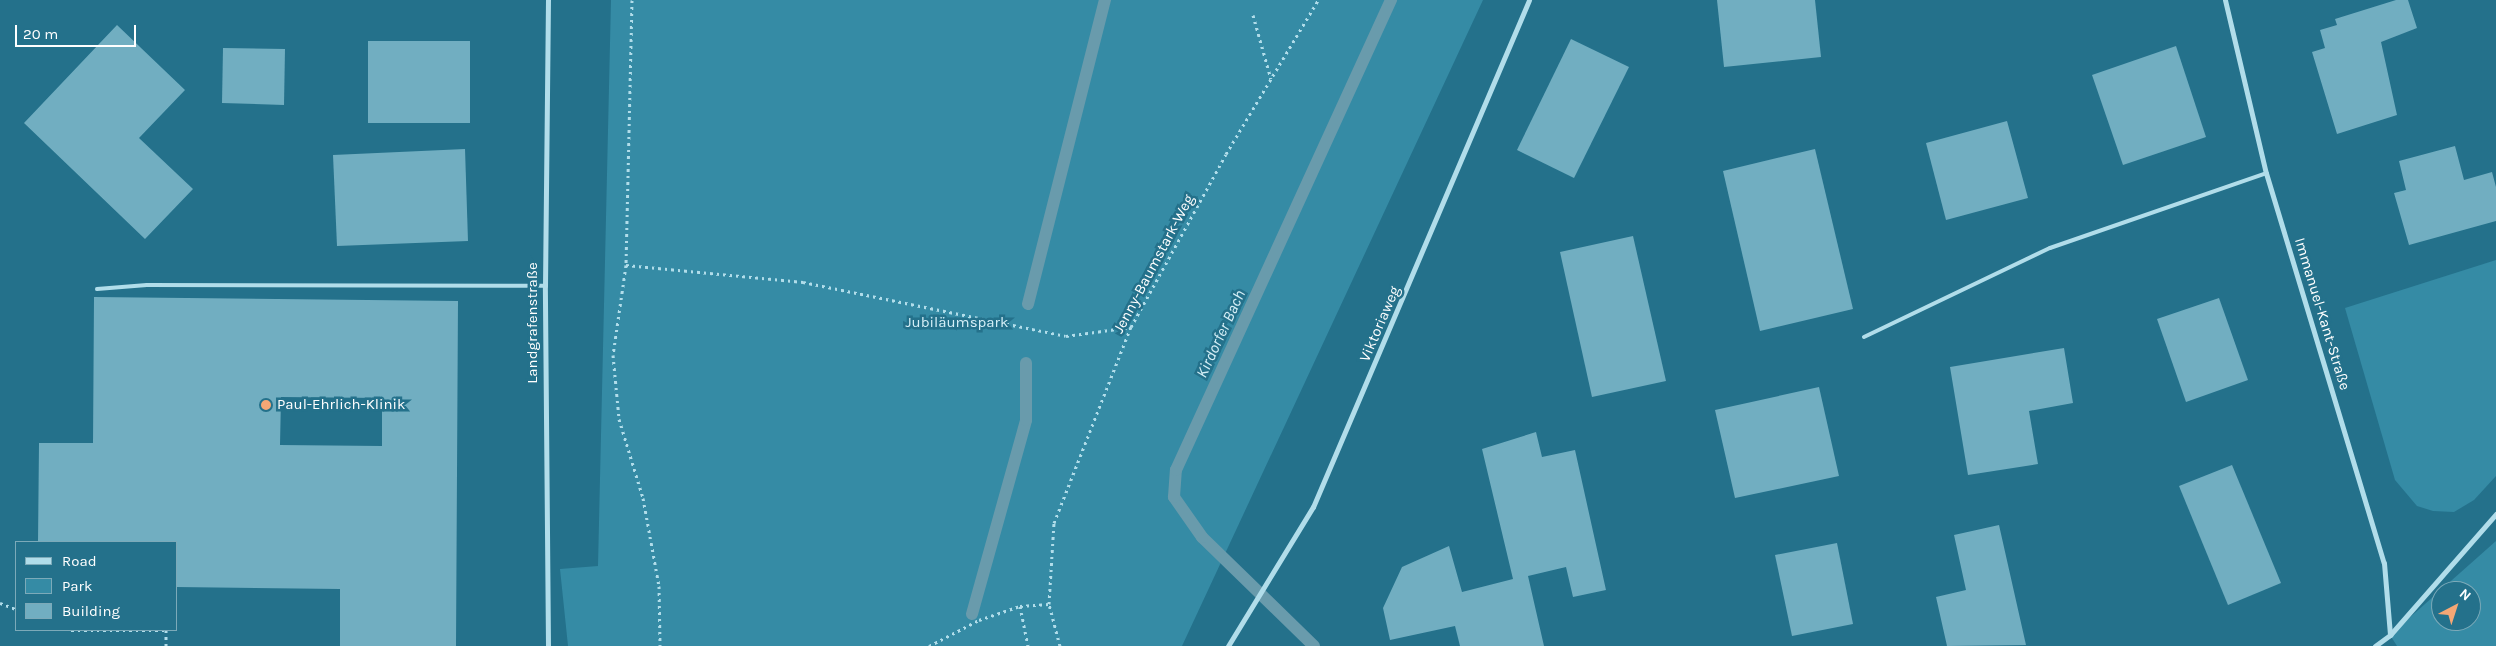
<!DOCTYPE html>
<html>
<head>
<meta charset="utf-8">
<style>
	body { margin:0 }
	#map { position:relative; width:2496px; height:646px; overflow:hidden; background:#24718b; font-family:Karla,sans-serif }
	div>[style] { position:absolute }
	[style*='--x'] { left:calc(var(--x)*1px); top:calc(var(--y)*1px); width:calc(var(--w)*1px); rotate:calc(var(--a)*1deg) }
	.green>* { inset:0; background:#358ba5 }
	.stream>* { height:12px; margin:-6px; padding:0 6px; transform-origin:6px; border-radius:6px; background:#699bac }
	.building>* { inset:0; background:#71aec1 }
	.path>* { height:3px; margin-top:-1.5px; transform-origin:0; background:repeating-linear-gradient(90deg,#b1ddea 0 2.5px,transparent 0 6.5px) }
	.lane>* { height:4px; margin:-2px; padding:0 2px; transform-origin:2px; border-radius:2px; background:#b1ddea }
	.street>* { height:5px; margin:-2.5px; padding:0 2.5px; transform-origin:2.5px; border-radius:2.5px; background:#b1ddea }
	.dots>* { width:14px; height:14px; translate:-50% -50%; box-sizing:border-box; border:2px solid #24718b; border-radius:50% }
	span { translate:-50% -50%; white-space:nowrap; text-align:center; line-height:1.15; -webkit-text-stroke:5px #24718b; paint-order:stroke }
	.street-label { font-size:15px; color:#fff }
	.park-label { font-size:15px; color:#d6f0f8 }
	.poi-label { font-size:15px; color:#fff }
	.left { translate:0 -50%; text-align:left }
	.water-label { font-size:16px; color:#d4eef6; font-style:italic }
	.legend { position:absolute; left:15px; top:541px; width:162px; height:90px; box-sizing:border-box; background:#24718b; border:1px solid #7caab9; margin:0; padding:6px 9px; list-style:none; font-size:15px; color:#fff }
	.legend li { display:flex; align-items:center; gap:10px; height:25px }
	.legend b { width:25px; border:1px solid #7caab9 }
	.north { position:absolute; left:2431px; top:581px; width:50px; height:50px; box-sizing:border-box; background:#24718b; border:1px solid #7caab9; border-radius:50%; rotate:40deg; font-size:14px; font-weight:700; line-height:20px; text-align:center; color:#fff }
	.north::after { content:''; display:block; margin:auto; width:18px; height:22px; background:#f5a775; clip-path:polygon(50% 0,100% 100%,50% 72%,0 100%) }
	.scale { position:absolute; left:15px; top:25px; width:121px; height:22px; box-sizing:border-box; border:2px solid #fff; border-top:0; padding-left:6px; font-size:15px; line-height:18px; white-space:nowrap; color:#fff; -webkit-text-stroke:4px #24718b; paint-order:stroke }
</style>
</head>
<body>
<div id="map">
	<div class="green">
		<i style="clip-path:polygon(611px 0,1483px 0,1182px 646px,568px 646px,560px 569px,598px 566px)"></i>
		<i style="clip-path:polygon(2496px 260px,2496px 476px,2474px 500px,2454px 512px,2433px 511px,2417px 506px,2395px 480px,2345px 308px)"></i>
		<i style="clip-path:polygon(evenodd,2496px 541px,2496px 646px,2397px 646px,2390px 635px,2496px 541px,2441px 591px,2471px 591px,2471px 621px,2441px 621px,2441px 591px)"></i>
	</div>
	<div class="stream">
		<i style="--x:1028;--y:304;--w:314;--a:-75.8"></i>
		<i style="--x:972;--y:614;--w:201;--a:-74.4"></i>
		<i style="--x:1026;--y:420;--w:57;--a:-90"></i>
		<i style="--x:1314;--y:646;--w:156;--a:-135.8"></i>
		<i style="--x:1202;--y:537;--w:49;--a:-125"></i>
		<i style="--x:1174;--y:497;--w:27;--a:-86"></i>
		<i style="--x:1176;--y:470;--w:517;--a:-65.42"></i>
	</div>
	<div class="building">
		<i style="clip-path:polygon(1717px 0,1815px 0,1821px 57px,1724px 67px)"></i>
		<i style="clip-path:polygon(2396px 0,2408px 0,2417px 28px,2381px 42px,2397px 115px,2337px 134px,2312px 52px,2325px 48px,2320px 30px,2337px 25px,2335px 19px)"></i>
		<i style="clip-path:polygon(117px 25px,185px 90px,139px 138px,193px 189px,145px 239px,24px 123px)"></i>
		<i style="clip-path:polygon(1571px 39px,1629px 67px,1574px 178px,1517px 150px)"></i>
		<i style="clip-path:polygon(368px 41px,470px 41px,470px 123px,368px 123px)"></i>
		<i style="clip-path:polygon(2176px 46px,2206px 137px,2123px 165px,2092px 75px)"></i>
		<i style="clip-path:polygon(223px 48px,285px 49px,284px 105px,222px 103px)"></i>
		<i style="clip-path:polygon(2007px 121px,2028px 198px,1946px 220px,1926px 143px)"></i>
		<i style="clip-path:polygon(2455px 146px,2464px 180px,2492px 172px,2496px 187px,2496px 221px,2409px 245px,2394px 193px,2406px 190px,2399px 161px)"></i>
		<i style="clip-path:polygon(465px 149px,468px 241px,337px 246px,333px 155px)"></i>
		<i style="clip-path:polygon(1815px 149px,1853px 309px,1760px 331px,1723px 171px)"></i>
		<i style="clip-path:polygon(1633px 236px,1666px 381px,1592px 397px,1560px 252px)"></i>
		<i style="clip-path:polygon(evenodd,94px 297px,458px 301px,456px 646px,340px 646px,340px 589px,176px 587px,176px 542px,38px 542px,39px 443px,93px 443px,94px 297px,281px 397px,382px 398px,382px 446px,280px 445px,281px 397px)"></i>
		<i style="clip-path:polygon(2219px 298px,2248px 380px,2186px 402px,2157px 319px)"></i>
		<i style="clip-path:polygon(2064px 348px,2073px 403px,2029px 411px,2038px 464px,1968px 475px,1950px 367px)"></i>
		<i style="clip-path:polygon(1819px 387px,1839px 476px,1735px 498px,1715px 410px)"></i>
		<i style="clip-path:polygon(1536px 432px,1542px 457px,1575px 450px,1606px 590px,1573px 597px,1566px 567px,1528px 576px,1544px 646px,1460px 646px,1455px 626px,1390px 640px,1383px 608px,1402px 567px,1449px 546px,1462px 592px,1513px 579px,1482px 449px)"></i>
		<i style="clip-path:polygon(2232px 465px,2281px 583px,2228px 605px,2179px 486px)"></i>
		<i style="clip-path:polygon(1999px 525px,2026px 645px,1947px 646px,1936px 597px,1966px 590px,1954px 535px)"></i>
		<i style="clip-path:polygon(1837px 543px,1853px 624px,1792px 636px,1775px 555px)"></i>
	</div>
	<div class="path">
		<i style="--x:632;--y:0;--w:265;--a:91.3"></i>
		<i style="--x:626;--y:265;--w:91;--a:98.2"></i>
		<i style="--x:613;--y:355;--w:64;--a:84.6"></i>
		<i style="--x:619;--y:419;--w:83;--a:73.1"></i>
		<i style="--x:643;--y:498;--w:89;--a:79.7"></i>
		<i style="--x:659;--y:586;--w:60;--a:89"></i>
		<i style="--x:1253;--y:15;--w:66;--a:74.3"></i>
		<i style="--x:626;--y:265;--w:178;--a:5.5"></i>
		<i style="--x:803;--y:282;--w:268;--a:11.6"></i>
		<i style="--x:1066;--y:336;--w:66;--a:-7.9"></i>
		<i style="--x:0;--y:603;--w:17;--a:21"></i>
		<i style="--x:1020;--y:606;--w:41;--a:78.7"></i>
		<i style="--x:71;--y:630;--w:95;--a:0"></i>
		<i style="--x:166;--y:630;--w:16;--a:90"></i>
		<i style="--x:929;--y:646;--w:56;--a:-27.5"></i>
		<i style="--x:979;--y:620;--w:43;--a:-18.9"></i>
		<i style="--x:1020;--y:606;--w:29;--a:-4"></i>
		<i style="--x:1060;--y:646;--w:43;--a:-104.7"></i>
		<i style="--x:1049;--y:604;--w:81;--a:-86.5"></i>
		<i style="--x:1054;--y:523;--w:211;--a:-68.6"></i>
		<i style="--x:1131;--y:327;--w:197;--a:-61.2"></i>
		<i style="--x:1226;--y:154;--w:179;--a:-59.1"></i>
	</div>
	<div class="lane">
		<i style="--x:97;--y:289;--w:50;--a:-4.6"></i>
		<i style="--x:147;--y:285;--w:398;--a:0.1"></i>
		<i style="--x:1864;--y:337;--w:206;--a:-25.6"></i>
		<i style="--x:2050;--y:248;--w:229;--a:-19.1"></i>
	</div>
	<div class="street">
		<i style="--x:2225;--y:0;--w:178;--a:76.7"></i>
		<i style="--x:2266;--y:173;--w:407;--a:73.2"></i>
		<i style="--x:2384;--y:563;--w:72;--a:85.2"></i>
		<i style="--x:548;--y:646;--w:360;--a:-90.5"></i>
		<i style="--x:545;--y:286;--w:286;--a:-89.4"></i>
		<i style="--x:1228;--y:646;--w:163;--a:-58.6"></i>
		<i style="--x:1313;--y:507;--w:551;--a:-66.92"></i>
		<i style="--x:2375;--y:646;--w:19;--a:-36"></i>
		<i style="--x:2390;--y:635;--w:161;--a:-48.8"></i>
	</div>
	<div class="dots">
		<i style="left:266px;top:405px;background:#f5a775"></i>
	</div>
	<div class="street-label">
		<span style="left:1154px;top:264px;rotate:-62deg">Jenny-Baumstark-Weg</span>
		<span style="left:2322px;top:314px;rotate:73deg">Immanuel-Kant-Straße</span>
		<span style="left:533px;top:323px;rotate:-90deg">Landgrafenstraße</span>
		<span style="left:1380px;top:324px;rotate:-67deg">Viktoriaweg</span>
	</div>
	<div class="park-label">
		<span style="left:957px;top:323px">Jubiläumspark</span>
	</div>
	<div class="poi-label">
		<span class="left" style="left:277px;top:405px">Paul-Ehrlich-Klinik</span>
	</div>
	<div class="water-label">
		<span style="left:1221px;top:334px;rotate:-65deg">Kirdorfer Bach</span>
	</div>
	<ul class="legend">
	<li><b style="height:6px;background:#b1ddea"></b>Road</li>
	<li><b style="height:14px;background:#358ba5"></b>Park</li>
	<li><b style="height:14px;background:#71aec1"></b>Building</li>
	</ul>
	<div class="north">N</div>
	<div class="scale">20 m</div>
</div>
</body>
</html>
